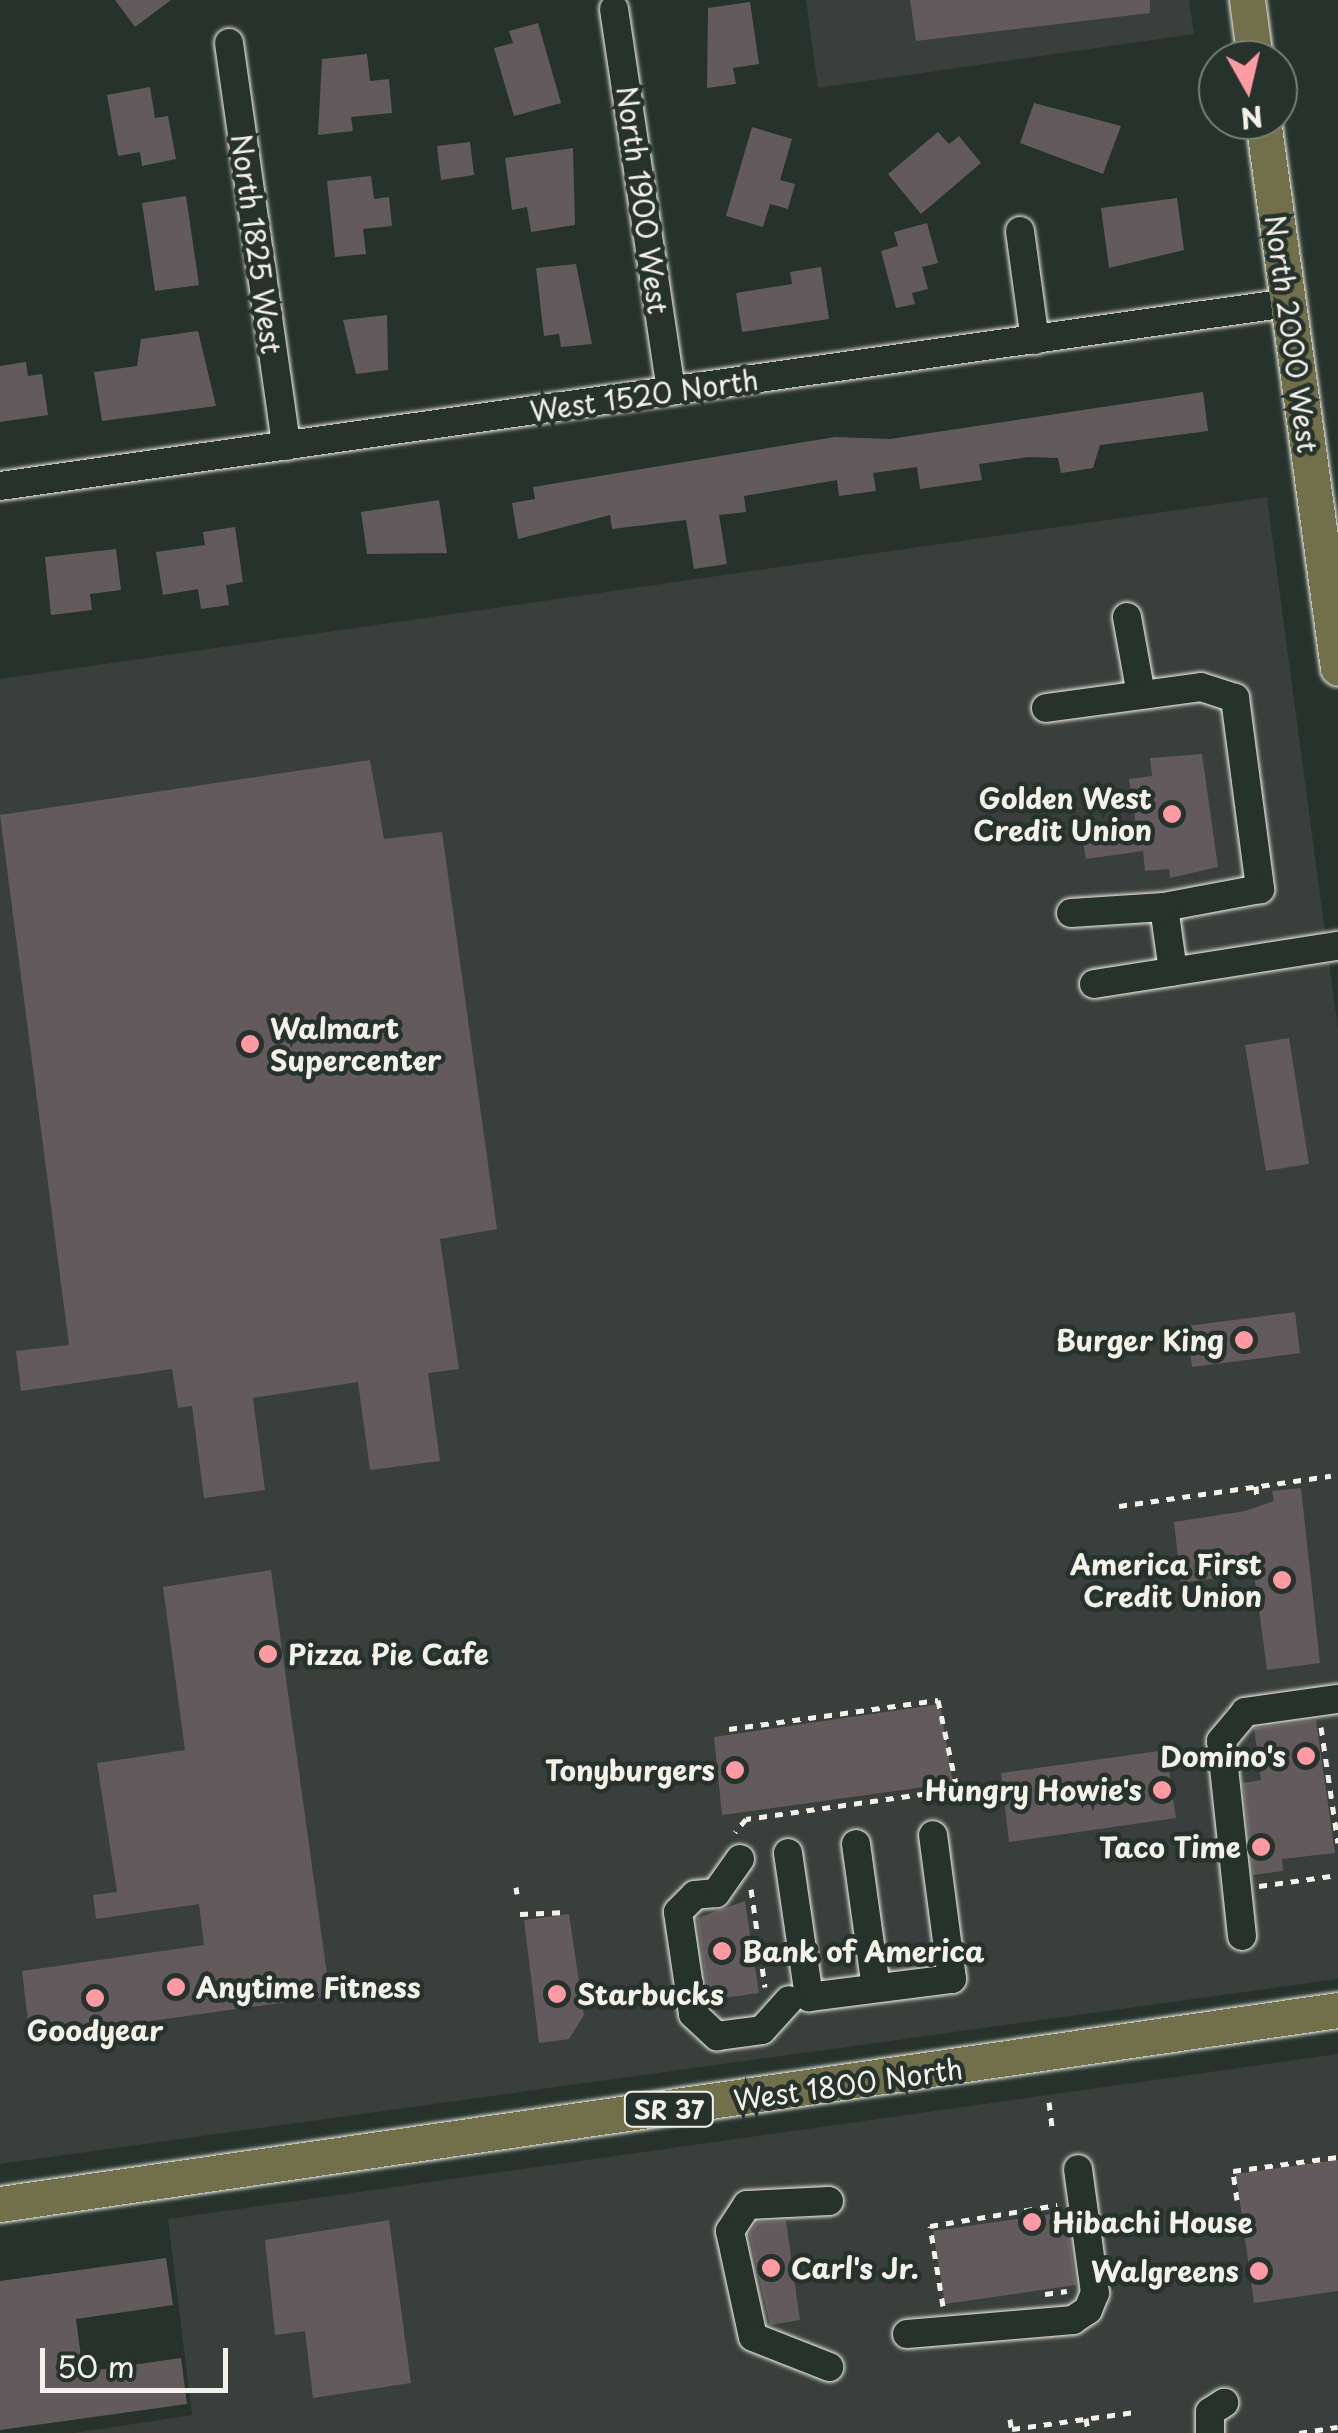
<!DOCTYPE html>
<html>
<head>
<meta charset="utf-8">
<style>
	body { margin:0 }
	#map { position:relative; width:1338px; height:2433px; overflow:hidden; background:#26332d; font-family:"Playpen Sans",sans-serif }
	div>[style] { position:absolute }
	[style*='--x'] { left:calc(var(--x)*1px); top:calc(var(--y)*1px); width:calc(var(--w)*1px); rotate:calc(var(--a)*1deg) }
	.built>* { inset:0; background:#383f3c }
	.building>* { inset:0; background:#635a5e }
	.path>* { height:5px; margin-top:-2.5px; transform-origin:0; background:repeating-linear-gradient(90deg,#f4f1e8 0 8px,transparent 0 16px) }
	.roads { filter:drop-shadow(0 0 2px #f4f1e8) drop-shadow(0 0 2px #f4f1e8) }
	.minor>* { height:28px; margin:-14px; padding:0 14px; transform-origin:14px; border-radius:14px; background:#26332d }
	.major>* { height:35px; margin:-17.5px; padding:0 17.5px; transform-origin:17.5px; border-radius:17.5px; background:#71704a }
	.dots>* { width:28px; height:28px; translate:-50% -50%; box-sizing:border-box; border:5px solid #26332d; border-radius:50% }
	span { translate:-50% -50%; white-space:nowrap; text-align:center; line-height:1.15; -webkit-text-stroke:9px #26332d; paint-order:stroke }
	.shield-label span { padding:2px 8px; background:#26332d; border:2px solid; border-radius:8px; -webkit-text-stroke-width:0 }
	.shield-label { font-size:25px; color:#f4f1e8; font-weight:700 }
	.street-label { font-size:28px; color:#f4f1e8 }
	.poi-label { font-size:28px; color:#f4f1e8; font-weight:700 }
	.right { translate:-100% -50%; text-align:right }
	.left { translate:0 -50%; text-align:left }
	.north { position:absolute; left:1198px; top:40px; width:100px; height:100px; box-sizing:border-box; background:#26332d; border:2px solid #787f78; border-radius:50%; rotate:172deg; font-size:28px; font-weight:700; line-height:40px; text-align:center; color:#f4f1e8 }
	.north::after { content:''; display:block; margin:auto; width:35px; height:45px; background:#ff9aa2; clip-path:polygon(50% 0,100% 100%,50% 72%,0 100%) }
	.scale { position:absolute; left:40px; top:2348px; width:188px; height:45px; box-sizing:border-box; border:5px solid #f4f1e8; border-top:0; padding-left:12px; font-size:30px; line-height:35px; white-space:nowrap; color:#f4f1e8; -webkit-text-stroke:8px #26332d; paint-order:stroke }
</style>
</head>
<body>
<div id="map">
	<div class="built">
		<i style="clip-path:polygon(806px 0,1189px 0,1194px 34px,818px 88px)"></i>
		<i style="clip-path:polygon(1267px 497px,1338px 1029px,1338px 1979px,0 2164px,0 679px)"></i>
		<i style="clip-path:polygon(1338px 2054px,1338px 2433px,74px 2433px,192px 2415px,168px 2219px)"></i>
	</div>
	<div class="building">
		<i style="clip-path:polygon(115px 0,171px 0,135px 27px)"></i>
		<i style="clip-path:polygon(910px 0,1150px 0,1150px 13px,916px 41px)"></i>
		<i style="clip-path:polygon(750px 2px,759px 64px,733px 68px,736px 84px,707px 88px,708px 8px)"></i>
		<i style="clip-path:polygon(538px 23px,561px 103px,514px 116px,494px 48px,513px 43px,509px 31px)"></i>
		<i style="clip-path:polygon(367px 54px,370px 81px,389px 79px,392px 113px,351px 117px,353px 131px,318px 135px,322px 59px)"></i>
		<i style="clip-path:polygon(150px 87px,155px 118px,168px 116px,176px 159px,142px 166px,140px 152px,118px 156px,107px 95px)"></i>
		<i style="clip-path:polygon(1034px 103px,1121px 126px,1103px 174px,1020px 143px)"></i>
		<i style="clip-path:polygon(752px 127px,792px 139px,780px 180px,795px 184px,788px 209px,770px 204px,763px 227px,726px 216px)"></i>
		<i style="clip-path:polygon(938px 132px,949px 144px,959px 136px,981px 163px,921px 214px,888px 174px)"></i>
		<i style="clip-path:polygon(470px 142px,474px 175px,441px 180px,437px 146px)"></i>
		<i style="clip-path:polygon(573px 148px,575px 225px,531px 232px,527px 207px,512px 210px,505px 158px)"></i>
		<i style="clip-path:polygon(371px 176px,374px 199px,389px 197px,392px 226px,363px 229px,366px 254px,335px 257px,327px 181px)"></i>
		<i style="clip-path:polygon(186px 196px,199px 285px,155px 291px,142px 203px)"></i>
		<i style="clip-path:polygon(1177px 198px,1184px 250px,1109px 268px,1101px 208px)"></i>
		<i style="clip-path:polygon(927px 223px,938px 263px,922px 267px,928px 289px,912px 293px,915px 304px,896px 308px,881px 251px,898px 246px,894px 232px)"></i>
		<i style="clip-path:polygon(576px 264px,592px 344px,561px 347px,559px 334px,544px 336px,536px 268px)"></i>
		<i style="clip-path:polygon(821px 267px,829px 319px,742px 332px,736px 293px,792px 284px,790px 272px)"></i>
		<i style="clip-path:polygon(387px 315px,388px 370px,356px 374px,343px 320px)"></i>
		<i style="clip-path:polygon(198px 331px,216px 406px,102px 421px,94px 372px,137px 366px,141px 339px)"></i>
		<i style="clip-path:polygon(26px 362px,28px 376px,42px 374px,48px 415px,0 422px,0 366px)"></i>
		<i style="clip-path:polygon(1203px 392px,1208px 431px,1100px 445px,1093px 468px,1061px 473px,1058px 458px,1029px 457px,979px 464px,982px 480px,920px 489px,917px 467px,873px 473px,876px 491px,839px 496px,837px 480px,744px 496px,746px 512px,719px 515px,727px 564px,694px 569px,686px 520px,612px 529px,610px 515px,518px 539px,512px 503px,535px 499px,533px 487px,835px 437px,890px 439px)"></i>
		<i style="clip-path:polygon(439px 500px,447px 553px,367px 554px,361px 512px)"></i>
		<i style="clip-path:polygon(235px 527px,243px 582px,226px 585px,229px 605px,201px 609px,198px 589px,163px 595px,156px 552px,205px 545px,203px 532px)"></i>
		<i style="clip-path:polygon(116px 549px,121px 590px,90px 594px,92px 610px,51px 615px,45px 557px)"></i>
		<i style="clip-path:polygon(1202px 754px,1218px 867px,1170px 878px,1169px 869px,1145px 871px,1143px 851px,1086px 859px,1081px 832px,1136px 825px,1129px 779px,1152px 776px,1150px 758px)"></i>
		<i style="clip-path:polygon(370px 760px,384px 839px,442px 832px,497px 1229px,440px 1239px,459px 1369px,428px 1373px,440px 1461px,370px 1470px,358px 1382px,253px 1398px,265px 1490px,204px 1498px,192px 1406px,178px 1408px,172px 1369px,21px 1391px,16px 1351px,69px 1345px,0 815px)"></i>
		<i style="clip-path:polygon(1289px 1038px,1309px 1164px,1266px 1171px,1245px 1045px)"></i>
		<i style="clip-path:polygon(1295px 1312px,1300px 1353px,1192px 1367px,1187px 1326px)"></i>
		<i style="clip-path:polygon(1301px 1488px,1320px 1663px,1267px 1670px,1254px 1573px,1181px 1583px,1174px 1522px,1245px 1511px,1274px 1501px,1272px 1491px)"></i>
		<i style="clip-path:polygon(271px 1570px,330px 1996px,30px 2038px,22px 1971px,204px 1945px,199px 1904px,96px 1919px,93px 1895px,117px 1892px,97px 1763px,185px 1750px,163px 1587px)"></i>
		<i style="clip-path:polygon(940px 1704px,953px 1783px,722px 1815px,714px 1737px)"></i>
		<i style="clip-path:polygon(1316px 1720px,1335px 1853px,1282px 1859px,1283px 1871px,1253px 1875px,1243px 1783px,1261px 1780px,1254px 1728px)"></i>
		<i style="clip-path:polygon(1166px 1750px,1176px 1818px,1009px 1842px,1001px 1773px)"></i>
		<i style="clip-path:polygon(745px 1901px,759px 1993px,709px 2000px,697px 1918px)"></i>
		<i style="clip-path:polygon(569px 1914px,584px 2015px,569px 2039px,539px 2043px,524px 1920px)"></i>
		<i style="clip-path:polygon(1338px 2160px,1338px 2291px,1254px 2303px,1236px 2174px)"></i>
		<i style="clip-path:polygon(1066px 2212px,1076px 2285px,945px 2304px,933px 2231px)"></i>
		<i style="clip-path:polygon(389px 2220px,411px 2383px,313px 2398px,305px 2331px,275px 2335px,265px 2240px)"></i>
		<i style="clip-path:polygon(786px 2221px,800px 2320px,770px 2325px,749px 2234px,757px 2222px)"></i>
		<i style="clip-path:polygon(166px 2258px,173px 2305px,76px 2319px,83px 2372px,181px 2358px,187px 2404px,0 2430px,0 2281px)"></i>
	</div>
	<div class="path">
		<i style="--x:1256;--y:1486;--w:15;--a:86"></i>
		<i style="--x:1119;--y:1506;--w:214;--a:-8.1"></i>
		<i style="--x:1321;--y:1727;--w:117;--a:81.7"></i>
		<i style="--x:729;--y:1729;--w:211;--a:-7.9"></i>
		<i style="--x:938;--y:1700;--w:91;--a:77.9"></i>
		<i style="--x:957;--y:1789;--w:213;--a:171.9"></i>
		<i style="--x:746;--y:1819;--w:17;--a:130"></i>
		<i style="--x:1259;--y:1886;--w:80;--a:-7.9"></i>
		<i style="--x:516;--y:1887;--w:7;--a:82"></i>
		<i style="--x:751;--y:1889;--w:99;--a:81.9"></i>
		<i style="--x:520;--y:1914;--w:47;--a:-2.4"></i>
		<i style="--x:1049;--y:2102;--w:31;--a:83"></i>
		<i style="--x:1237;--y:2200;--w:29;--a:-98"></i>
		<i style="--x:1233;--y:2171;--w:106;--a:-7.6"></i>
		<i style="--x:1045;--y:2294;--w:22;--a:-8"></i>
		<i style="--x:943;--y:2306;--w:81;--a:-99.2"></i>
		<i style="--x:930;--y:2226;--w:129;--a:-9.4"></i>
		<i style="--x:1086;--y:2418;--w:15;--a:82"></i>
		<i style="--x:1010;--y:2419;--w:14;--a:82"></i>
		<i style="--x:1012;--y:2429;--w:124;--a:-7.9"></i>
		<i style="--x:1299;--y:2433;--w:39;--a:-9"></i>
	</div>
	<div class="roads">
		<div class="minor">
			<i style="--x:614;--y:9;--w:386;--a:81.5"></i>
			<i style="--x:229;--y:43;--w:407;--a:81.9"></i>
			<i style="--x:1020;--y:231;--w:110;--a:82.2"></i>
			<i style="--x:0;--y:486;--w:1301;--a:-8.09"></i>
			<i style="--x:1127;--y:617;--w:79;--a:79.8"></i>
			<i style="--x:1046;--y:708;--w:156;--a:-7.7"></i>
			<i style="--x:1201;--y:687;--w:36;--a:18"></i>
			<i style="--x:1235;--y:698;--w:193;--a:82.5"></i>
			<i style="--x:1260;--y:889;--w:98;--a:169.4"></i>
			<i style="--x:1164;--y:907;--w:65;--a:82"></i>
			<i style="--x:1071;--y:913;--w:93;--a:-3.7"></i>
			<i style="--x:1094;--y:984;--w:247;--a:-8.9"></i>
			<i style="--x:856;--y:1844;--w:145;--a:82.1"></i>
			<i style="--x:788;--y:1853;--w:146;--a:81.7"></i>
			<i style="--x:809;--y:1997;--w:144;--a:-7.2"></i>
			<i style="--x:952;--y:1979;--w:145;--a:-97.5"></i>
			<i style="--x:740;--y:1859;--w:42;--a:125.2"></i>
			<i style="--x:716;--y:1893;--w:21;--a:175"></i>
			<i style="--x:695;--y:1895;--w:24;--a:135"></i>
			<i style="--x:678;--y:1912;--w:103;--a:81.6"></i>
			<i style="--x:693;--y:2014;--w:33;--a:43"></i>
			<i style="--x:717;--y:2036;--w:45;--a:-7.6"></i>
			<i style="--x:762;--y:2030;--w:40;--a:-48"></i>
			<i style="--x:1242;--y:1936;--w:196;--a:-96.1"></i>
			<i style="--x:1221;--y:1741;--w:38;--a:-50"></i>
			<i style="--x:1245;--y:1712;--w:94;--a:-8"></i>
			<i style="--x:829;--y:2201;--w:82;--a:177.2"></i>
			<i style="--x:747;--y:2205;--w:31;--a:123"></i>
			<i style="--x:730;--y:2231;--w:108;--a:77.8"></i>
			<i style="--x:753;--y:2337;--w:82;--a:21.5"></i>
			<i style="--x:907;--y:2334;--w:167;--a:-4.8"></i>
			<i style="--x:1073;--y:2320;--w:18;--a:-34"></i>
			<i style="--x:1088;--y:2310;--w:18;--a:-68"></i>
			<i style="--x:1095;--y:2293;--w:125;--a:-97.8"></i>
			<i style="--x:1210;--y:2433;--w:21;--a:-90"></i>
			<i style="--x:1210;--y:2412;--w:17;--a:-33"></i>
		</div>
		<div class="major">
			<i style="--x:1247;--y:0;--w:61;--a:82.4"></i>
			<i style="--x:1263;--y:120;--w:553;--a:82.21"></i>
			<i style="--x:0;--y:2204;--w:1352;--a:-8.25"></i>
		</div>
	</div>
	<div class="dots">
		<i style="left:1172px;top:814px;background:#ff9aa2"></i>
		<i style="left:250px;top:1044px;background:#ff9aa2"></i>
		<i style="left:1244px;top:1340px;background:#ff9aa2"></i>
		<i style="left:1282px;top:1580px;background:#ff9aa2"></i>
		<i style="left:268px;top:1654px;background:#ff9aa2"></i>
		<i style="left:1306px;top:1756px;background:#ff9aa2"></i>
		<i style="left:735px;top:1770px;background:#ff9aa2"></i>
		<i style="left:1162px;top:1790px;background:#ff9aa2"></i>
		<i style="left:1261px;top:1847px;background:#ff9aa2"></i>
		<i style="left:722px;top:1951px;background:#ff9aa2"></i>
		<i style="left:176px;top:1987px;background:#ff9aa2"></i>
		<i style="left:557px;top:1994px;background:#ff9aa2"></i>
		<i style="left:95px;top:1998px;background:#ff9aa2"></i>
		<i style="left:1032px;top:2222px;background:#ff9aa2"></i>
		<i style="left:771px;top:2268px;background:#ff9aa2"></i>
		<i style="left:1259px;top:2271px;background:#ff9aa2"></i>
	</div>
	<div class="shield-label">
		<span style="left:669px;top:2109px">SR 37</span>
	</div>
	<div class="street-label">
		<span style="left:643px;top:200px;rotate:82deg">North 1900 West</span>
		<span style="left:257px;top:244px;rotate:82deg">North 1825 West</span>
		<span style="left:1292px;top:334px;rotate:82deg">North 2000 West</span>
		<span style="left:644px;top:395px;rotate:-8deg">West 1520 North</span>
		<span style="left:848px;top:2084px;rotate:-8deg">West 1800 North</span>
	</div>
	<div class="poi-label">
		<span class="right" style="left:1152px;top:814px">Golden West<br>Credit Union</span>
		<span class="left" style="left:270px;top:1044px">Walmart<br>Supercenter</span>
		<span class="right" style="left:1224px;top:1340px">Burger King</span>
		<span class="right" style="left:1262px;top:1580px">America First<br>Credit Union</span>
		<span class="left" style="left:288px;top:1654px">Pizza Pie Cafe</span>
		<span class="right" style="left:1286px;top:1756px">Domino's</span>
		<span class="right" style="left:715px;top:1770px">Tonyburgers</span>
		<span class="right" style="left:1142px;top:1790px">Hungry Howie's</span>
		<span class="right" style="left:1241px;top:1847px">Taco Time</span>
		<span class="left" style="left:742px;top:1951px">Bank of America</span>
		<span class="left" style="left:196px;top:1987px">Anytime Fitness</span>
		<span class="left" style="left:577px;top:1994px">Starbucks</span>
		<span style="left:95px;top:2030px">Goodyear</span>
		<span class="left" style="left:1052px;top:2222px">Hibachi House</span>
		<span class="left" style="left:791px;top:2268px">Carl's Jr.</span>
		<span class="right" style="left:1239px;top:2271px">Walgreens</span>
	</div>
	<div class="north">N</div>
	<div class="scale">50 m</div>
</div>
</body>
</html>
